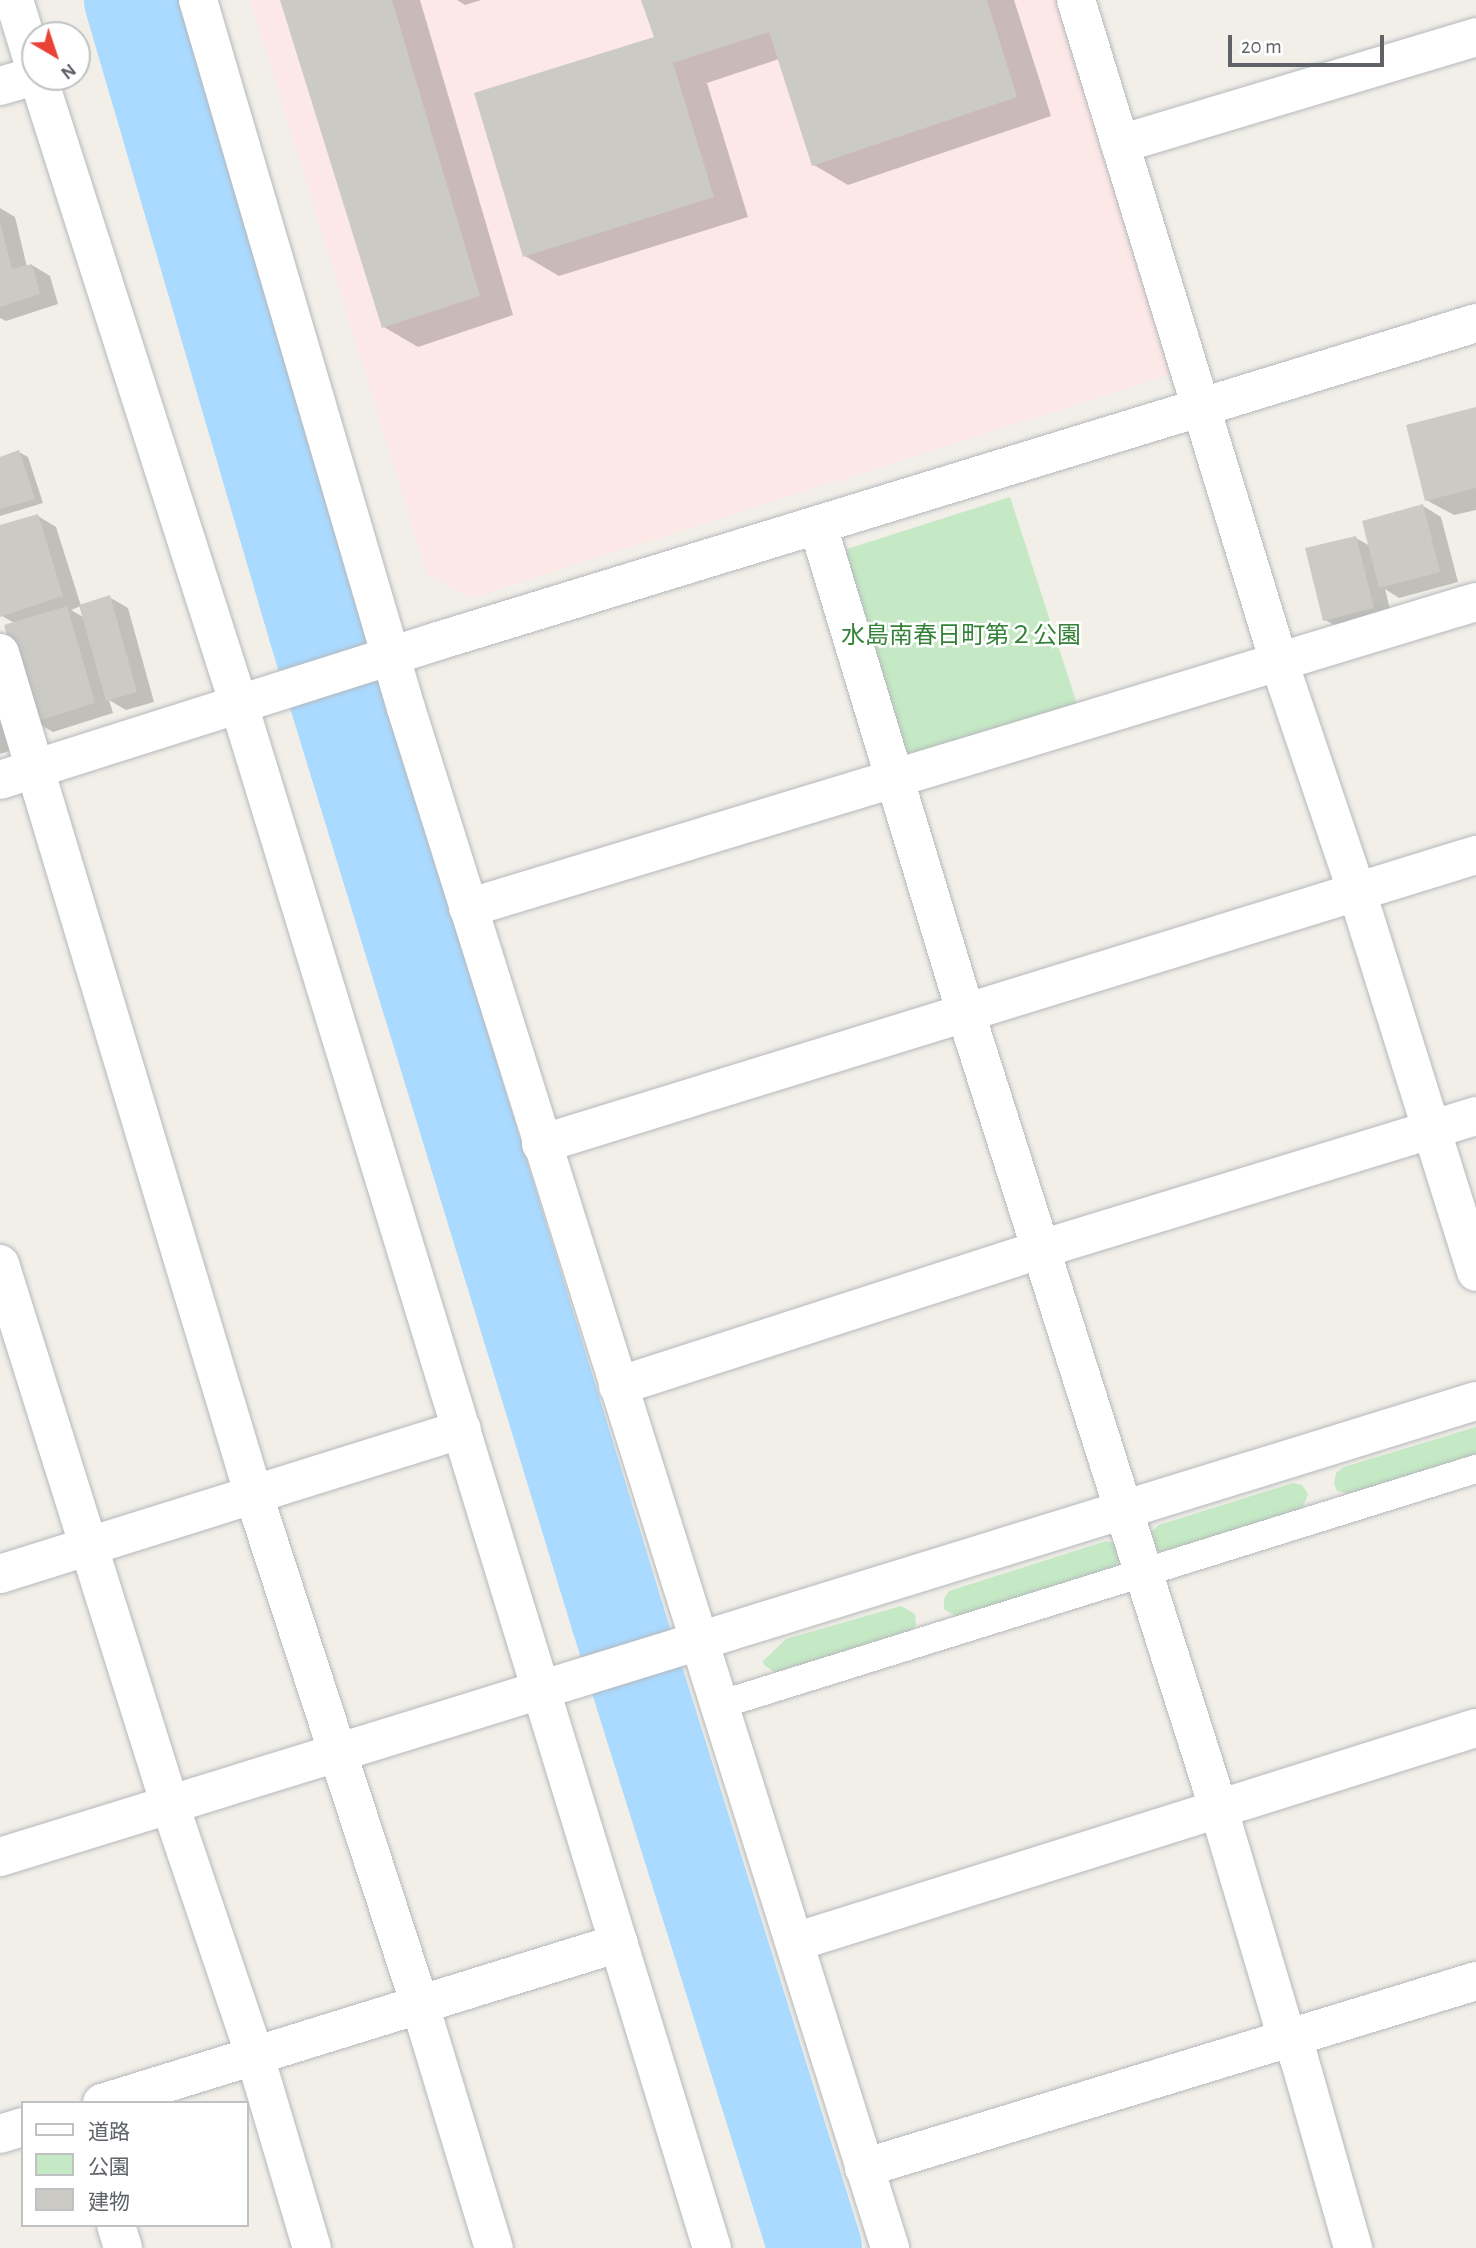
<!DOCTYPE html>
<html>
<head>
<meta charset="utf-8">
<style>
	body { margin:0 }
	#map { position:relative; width:1476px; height:2248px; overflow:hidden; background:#f1efe8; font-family:"Alegreya Sans","Noto Sans JP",sans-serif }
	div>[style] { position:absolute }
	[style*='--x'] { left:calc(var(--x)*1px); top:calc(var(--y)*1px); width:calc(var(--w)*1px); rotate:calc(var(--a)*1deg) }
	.medical>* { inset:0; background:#fce8e6 }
	.green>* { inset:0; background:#c5e8c5 }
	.shadow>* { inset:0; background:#0003 }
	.stream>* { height:16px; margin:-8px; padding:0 8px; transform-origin:8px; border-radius:8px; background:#aadaff }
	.river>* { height:94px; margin:-47px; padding:0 47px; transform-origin:47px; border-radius:47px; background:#aadaff }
	.building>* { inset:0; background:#cccac5 }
	.roads { filter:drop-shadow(0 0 2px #b5b8bc) drop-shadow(0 0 2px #b5b8bc) }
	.service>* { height:28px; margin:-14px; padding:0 14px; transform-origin:14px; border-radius:14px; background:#fff }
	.minor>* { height:38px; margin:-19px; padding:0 19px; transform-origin:19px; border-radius:19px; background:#fff }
	.tertiary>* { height:38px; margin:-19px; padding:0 19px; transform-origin:19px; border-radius:19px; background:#fff }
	span { translate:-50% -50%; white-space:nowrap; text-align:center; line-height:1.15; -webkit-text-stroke:5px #fff; paint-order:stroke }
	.park-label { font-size:24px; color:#348238 }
	.legend { position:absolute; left:21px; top:2101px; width:228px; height:126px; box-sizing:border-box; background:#fff; border:2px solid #bfc1c3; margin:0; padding:9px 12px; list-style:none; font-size:21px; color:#5f6368 }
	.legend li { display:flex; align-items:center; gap:14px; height:35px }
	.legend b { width:35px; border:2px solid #bfc1c3 }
	.north { position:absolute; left:21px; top:21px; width:70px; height:70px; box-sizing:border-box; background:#fff; border:2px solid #bfc1c3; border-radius:50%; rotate:141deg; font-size:19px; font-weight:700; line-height:28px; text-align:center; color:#5f6368 }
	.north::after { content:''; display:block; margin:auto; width:24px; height:32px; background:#ea4335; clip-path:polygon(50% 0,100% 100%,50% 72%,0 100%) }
	.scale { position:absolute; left:1228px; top:35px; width:156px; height:32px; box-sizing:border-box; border:4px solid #5f6368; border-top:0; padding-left:9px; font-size:21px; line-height:24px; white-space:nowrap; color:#5f6368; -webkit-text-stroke:5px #fff; paint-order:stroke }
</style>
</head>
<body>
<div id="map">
	<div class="medical">
		<i style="clip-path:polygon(250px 0,1059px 0,1175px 373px,471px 598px,427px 574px)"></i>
	</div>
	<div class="green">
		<i style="clip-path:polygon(1010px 497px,1077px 704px,904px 757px,841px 551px)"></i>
		<i style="clip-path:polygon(1476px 1427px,1476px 1456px,1351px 1494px,1337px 1491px,1334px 1483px,1336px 1473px,1344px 1467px)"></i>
		<i style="clip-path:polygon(1293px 1483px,1302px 1485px,1308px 1494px,1302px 1509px,1166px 1552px,1155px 1550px,1149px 1534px,1159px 1525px)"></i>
		<i style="clip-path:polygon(1106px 1541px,1114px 1543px,1121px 1556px,1114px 1568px,957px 1617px,944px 1609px,944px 1599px,949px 1591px)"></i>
		<i style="clip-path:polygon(901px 1606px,915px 1614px,916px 1625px,909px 1632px,776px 1673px,764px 1665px,763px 1661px,786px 1639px)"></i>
	</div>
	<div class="shadow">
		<i style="clip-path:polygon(282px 0,420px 0,513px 315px,418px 347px,384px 327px)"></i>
		<i style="clip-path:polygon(457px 0,481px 0,465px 5px)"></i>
		<i style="clip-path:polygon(643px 0,1014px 0,1051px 116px,848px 185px,814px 165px,779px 59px,707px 83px,748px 217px,559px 276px,525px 256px,656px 38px)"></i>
		<i style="clip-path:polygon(0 208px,15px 217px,27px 267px,32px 265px,50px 276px,58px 304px,6px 321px,0 318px)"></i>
		<i style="clip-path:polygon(1476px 409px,1476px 510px,1454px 515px,1426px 500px)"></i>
		<i style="clip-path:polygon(19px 452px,28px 457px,43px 503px,0 516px,0 458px)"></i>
		<i style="clip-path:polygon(1423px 506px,1441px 517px,1458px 582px,1399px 598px,1385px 589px,1392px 618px,1344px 630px,1325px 620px,1356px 538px,1370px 546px)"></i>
		<i style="clip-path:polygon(evenodd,38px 516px,56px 527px,81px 606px,109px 597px,128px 608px,154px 702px,126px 710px,109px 700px,113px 713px,53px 732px,34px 721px,16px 624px,2px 616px,0 610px,0 527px,38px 516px,81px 606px,85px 618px,71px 610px,81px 606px)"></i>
		<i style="clip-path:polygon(0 686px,18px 748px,0 754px)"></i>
	</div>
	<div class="stream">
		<i style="--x:100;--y:0;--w:1212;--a:73.51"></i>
		<i style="--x:444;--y:1162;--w:1138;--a:72.62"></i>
	</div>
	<div class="river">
		<i style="--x:131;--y:0;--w:655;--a:73.69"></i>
		<i style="--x:315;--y:629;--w:1035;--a:72.98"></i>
		<i style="--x:618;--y:1619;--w:659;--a:72.61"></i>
	</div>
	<div class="building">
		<i style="clip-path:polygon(280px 0,392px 0,480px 296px,382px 328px)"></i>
		<i style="clip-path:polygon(641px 0,987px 0,1017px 97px,812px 166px,769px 32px,673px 63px,714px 197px,523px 257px,474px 93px,654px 37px)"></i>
		<i style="clip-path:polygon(0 222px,12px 269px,32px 264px,40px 294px,0 307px)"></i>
		<i style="clip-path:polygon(1476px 407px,1476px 488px,1425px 501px,1406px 425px)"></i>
		<i style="clip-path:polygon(19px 450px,35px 499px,0 509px,0 457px)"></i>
		<i style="clip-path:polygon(1423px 504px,1440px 572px,1379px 588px,1362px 521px)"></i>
		<i style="clip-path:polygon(38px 514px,63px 596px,0 617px,0 525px)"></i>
		<i style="clip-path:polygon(1356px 536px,1374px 608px,1323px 621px,1305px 548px)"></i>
		<i style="clip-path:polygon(110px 595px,137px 692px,106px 701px,79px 605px)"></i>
		<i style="clip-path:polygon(67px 606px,95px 703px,32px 723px,4px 625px)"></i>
	</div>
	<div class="roads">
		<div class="service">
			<i style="--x:719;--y:1705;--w:793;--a:-17.32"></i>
		</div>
		<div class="minor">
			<i style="--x:1076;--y:0;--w:692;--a:72.95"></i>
			<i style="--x:1279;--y:662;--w:243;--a:71.3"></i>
			<i style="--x:1357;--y:892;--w:398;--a:72.6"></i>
			<i style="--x:0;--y:86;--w:36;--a:-16"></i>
			<i style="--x:1120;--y:144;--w:372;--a:-16.7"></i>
			<i style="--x:818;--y:526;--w:510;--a:73.13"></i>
			<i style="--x:966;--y:1014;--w:832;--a:72.37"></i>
			<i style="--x:1218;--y:1807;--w:224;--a:73.4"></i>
			<i style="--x:1282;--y:2022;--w:40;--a:65"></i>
			<i style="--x:1299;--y:2058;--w:198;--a:74.1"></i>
			<i style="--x:0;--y:653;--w:880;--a:73.23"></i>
			<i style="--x:254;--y:1496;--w:535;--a:71.94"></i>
			<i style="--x:420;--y:2005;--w:254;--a:73.1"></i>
			<i style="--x:468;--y:908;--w:1053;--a:-16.89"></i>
			<i style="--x:541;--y:1144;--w:979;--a:-17.18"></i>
			<i style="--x:0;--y:1264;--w:567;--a:72.56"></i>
			<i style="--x:170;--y:1805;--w:265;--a:71.3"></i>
			<i style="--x:255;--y:2056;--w:200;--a:73.5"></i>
			<i style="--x:618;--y:1386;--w:445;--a:-17.9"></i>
			<i style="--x:1041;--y:1249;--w:455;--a:-17"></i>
			<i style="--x:0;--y:1574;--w:484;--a:-17.4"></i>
			<i style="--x:0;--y:1857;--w:1545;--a:-17.17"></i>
			<i style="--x:795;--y:1942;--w:714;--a:-17.45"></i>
			<i style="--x:102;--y:2103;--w:541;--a:-17.2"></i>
			<i style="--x:0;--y:2134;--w:24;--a:-17"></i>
			<i style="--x:864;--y:2168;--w:640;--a:-16.99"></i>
			<i style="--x:116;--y:2225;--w:24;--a:73"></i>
		</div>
		<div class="tertiary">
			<i style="--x:14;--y:0;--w:71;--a:72.8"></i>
			<i style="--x:198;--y:0;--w:738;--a:73.63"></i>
			<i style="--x:406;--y:708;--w:1614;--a:72.55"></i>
			<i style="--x:38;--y:77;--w:659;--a:72.25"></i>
			<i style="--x:239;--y:705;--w:1614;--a:72.96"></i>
			<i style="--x:0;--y:780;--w:460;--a:-17.6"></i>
			<i style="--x:438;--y:641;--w:1086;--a:-17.03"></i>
		</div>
	</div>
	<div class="park-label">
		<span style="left:961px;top:637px">水島南春日町第２公園</span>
	</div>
	<ul class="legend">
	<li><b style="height:9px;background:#fff"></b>道路</li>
	<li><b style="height:19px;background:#c5e8c5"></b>公園</li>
	<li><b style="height:19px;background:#cccac5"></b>建物</li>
	</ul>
	<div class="north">N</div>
	<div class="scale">20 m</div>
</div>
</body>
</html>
